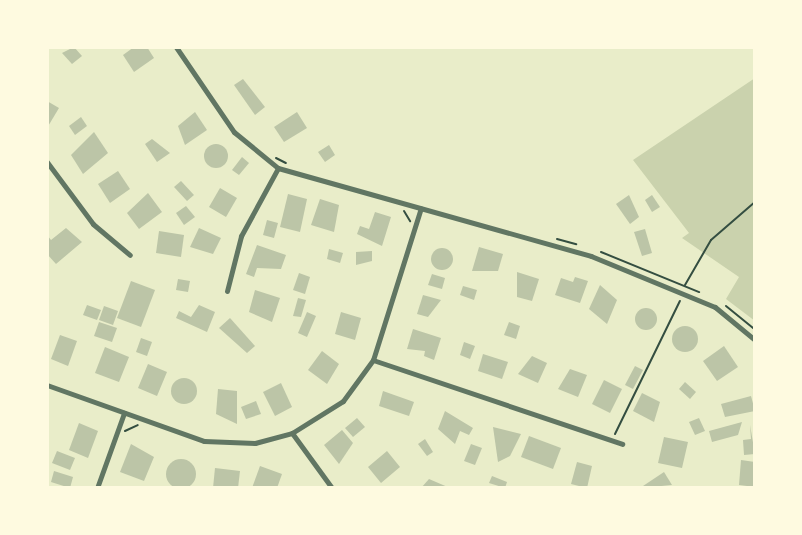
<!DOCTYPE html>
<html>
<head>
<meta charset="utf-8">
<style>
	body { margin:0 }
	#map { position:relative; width:802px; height:535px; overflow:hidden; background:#e9edc9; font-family:Mulish,sans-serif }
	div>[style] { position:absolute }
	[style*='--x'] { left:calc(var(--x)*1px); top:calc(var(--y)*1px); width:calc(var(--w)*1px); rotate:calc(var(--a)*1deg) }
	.green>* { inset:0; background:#cad2ad }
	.building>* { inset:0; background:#bcc5a7 }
	.round { border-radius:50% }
	.path>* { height:2px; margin:-1px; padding:0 1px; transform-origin:1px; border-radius:1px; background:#344e41 }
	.minor>* { height:5px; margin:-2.5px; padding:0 2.5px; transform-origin:2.5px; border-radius:2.5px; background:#617663 }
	span { translate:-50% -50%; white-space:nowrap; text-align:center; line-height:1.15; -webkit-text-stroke:5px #fefae0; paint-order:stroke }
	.frame { position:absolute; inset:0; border:49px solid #fefae0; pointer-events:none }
</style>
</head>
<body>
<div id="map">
	<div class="green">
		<i style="clip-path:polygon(755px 78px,755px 321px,726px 299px,739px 277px,682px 238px,689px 233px,633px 160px)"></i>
	</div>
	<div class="building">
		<i style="clip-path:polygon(74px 47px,82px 56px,72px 64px,62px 53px)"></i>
		<i style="clip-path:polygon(134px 47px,147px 47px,154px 58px,134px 72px,123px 55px)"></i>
		<i style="clip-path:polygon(243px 79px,265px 107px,255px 115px,234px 85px)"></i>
		<i style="clip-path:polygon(47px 101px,59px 108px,47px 128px)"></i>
		<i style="clip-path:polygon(195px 112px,207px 130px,185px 145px,178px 126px)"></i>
		<i style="clip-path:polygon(297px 112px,307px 128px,284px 142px,274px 127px)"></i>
		<i style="clip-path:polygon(81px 117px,87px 126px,75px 135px,69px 126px)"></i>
		<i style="clip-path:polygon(94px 132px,108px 153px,83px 174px,71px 155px)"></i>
		<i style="clip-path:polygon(152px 139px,170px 153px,157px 162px,145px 144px)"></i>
		<i class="round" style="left:204px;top:144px;width:24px;height:24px"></i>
		<i style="clip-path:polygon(329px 145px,335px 155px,325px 162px,318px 152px)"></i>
		<i style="clip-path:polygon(242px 157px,249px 163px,239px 175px,232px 170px)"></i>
		<i style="clip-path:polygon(118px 171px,130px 189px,110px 203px,98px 184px)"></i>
		<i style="clip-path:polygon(181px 181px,194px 195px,187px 201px,174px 187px)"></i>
		<i style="clip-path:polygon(220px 188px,237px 198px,226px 217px,209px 207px)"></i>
		<i style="clip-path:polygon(148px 193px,162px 212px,139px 229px,127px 213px)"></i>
		<i style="clip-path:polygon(288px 194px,307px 199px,300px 232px,280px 227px)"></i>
		<i style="clip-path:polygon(629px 195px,639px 217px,630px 224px,616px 204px)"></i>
		<i style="clip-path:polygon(652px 195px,660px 207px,652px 212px,645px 200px)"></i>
		<i style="clip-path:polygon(320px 199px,339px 205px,334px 232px,311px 225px)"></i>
		<i style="clip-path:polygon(186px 206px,195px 217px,184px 225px,176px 213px)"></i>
		<i style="clip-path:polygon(375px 212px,391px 217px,382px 246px,357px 234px,360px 226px,369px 229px)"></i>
		<i style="clip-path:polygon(267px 220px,278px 223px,274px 238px,263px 235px)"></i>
		<i style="clip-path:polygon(66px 228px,82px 242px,56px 264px,47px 254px,47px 235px,51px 240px)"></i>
		<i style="clip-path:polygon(199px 228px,221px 238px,213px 254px,190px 247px)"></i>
		<i style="clip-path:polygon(645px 229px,652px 253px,642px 256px,634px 232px)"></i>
		<i style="clip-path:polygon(159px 231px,184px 235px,181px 257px,156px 253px)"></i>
		<i style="clip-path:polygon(257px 245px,286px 255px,281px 269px,257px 268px,254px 277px,246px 274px)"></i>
		<i style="clip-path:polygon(479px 247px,503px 254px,498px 271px,472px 271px)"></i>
		<i class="round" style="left:431px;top:248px;width:22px;height:22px"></i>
		<i style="clip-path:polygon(329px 249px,343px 253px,340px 263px,327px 259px)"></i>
		<i style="clip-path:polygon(372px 251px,372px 261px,356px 265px,356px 252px)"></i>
		<i style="clip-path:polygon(517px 272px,539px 279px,532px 301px,517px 297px)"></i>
		<i style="clip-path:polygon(299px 273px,310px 277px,305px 294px,293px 290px)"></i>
		<i style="clip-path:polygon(432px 274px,445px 278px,442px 289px,428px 285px)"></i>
		<i style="clip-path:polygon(575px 277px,588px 281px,580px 303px,555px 295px,561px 278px,573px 282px)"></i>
		<i style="clip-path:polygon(178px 279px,190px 281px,188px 292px,176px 290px)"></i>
		<i style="clip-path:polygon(131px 281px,155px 290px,141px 327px,117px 318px)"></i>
		<i style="clip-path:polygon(600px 285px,617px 300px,607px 324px,589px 309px)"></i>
		<i style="clip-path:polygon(463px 286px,477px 290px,474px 300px,460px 295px)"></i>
		<i style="clip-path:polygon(255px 290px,280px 298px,272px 322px,249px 312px)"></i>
		<i style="clip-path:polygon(423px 295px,441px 300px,428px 317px,417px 314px)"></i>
		<i style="clip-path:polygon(298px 298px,306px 300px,301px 317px,293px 316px)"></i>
		<i style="clip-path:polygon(87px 305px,101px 310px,97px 320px,83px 315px)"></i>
		<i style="clip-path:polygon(199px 305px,215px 312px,207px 332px,176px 318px,179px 311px,191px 317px)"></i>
		<i style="clip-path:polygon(104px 306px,118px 311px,113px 325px,99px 320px)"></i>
		<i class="round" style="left:635px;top:308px;width:22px;height:22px"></i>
		<i style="clip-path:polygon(307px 312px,316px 316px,307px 337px,298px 333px)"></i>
		<i style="clip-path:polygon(341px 312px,361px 318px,355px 340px,335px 334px)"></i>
		<i style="clip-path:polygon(230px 318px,255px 346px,247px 353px,219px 328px)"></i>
		<i style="clip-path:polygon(99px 322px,117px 328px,112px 342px,94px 336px)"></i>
		<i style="clip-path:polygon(509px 322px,520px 326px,516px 339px,504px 335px)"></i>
		<i class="round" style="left:672px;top:326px;width:26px;height:26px"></i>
		<i style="clip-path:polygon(413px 329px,441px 338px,434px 360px,424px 356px,425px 351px,407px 349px)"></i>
		<i style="clip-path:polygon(60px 335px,77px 341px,68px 366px,51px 359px)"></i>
		<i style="clip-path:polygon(141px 338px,152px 342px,147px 356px,136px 352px)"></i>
		<i style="clip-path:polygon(464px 342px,475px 346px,470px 359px,460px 355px)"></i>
		<i style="clip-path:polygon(724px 346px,738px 367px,717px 381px,703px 361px)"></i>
		<i style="clip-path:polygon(105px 347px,129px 357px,119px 382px,95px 373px)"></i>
		<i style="clip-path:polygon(322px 351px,339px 364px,327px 384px,308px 370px)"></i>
		<i style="clip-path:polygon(483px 354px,508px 362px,502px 379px,478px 371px)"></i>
		<i style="clip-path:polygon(532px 356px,547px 363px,538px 383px,518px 374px)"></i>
		<i style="clip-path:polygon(148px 364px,167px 372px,157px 396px,138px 388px)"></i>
		<i style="clip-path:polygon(635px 366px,643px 370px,633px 389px,625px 385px)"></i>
		<i style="clip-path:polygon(570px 369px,587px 375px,578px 397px,558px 389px)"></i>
		<i class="round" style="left:171px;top:378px;width:26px;height:26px"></i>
		<i style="clip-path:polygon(604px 380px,622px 389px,610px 413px,592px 404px)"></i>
		<i style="clip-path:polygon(685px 382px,696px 392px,690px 399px,679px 389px)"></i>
		<i style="clip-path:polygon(281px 383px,292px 407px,275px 416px,263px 392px)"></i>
		<i style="clip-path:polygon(218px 389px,237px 391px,237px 424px,216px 414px)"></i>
		<i style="clip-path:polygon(383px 391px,414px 402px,409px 416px,379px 406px)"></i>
		<i style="clip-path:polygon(642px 393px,660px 402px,654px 422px,633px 411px)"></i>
		<i style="clip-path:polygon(751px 396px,755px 411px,725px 417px,721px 404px)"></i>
		<i style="clip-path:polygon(256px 401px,261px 414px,246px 419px,241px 407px)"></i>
		<i style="clip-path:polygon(445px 411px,473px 428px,469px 435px,460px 431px,455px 444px,438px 429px)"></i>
		<i style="clip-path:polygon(357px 418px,365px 427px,353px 437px,345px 428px)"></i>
		<i style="clip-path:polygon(699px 418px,705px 431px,695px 435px,689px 422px)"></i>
		<i style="clip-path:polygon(742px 422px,738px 435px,712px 442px,709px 431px)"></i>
		<i style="clip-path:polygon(79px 423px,98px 431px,88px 458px,69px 450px)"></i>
		<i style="clip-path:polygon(750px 425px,755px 454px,744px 455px,743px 440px,751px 439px)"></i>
		<i style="clip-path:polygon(493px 427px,521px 434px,510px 456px,498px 462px)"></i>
		<i style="clip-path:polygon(342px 430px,353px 443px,339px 464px,324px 445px)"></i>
		<i style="clip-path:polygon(529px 436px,561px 448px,553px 469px,521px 457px)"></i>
		<i style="clip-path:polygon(664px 437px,688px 442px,682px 468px,658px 463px)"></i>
		<i style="clip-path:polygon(425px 439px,433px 452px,427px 456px,418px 444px)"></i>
		<i style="clip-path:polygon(131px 444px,154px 457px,144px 481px,120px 472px)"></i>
		<i style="clip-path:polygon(471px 444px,482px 448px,475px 465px,464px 461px)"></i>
		<i style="clip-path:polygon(57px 451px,75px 458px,70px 470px,52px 463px)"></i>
		<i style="clip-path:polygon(387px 451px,400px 467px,381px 483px,368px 467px)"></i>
		<i class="round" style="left:166px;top:459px;width:30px;height:30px"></i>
		<i style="clip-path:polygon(741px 460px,755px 462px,755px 487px,739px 485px)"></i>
		<i style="clip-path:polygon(577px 462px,592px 466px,587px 488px,571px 484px)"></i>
		<i style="clip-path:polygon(260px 466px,282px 474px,277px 488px,252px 488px)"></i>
		<i style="clip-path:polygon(215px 468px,240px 471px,238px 488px,213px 488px)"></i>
		<i style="clip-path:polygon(54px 471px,73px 477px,70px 488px,51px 482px)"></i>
		<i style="clip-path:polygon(664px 472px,672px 485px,640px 488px)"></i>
		<i style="clip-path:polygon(492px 476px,507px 482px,505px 488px,489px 483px)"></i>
		<i style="clip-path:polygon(429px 479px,450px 488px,421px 488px)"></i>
	</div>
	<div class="path">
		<i style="--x:276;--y:158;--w:11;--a:27"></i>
		<i style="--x:404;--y:211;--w:12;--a:59"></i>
		<i style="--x:557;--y:239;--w:20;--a:15"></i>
		<i style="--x:601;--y:252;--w:106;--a:22.2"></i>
		<i style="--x:685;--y:285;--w:52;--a:-60"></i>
		<i style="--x:711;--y:240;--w:58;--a:-40.8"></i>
		<i style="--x:726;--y:306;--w:36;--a:39"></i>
		<i style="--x:125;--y:431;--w:14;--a:-25"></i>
		<i style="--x:615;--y:434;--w:148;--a:-64"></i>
	</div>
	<div class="minor">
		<i style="--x:176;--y:47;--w:103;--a:55.7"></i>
		<i style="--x:234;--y:132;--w:57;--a:39.3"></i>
		<i style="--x:278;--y:168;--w:325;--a:15.7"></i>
		<i style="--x:591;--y:256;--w:134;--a:22.4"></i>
		<i style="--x:715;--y:307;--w:52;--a:39.5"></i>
		<i style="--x:47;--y:162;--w:77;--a:53.4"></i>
		<i style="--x:93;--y:224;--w:48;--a:40"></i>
		<i style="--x:227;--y:291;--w:57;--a:-75.7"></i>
		<i style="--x:241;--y:236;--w:77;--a:-61.4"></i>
		<i style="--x:373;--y:360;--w:263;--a:18.6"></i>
		<i style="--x:47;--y:385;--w:167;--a:19.6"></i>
		<i style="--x:204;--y:441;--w:51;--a:2.2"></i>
		<i style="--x:255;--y:443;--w:38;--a:-15"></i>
		<i style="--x:292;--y:433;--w:60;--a:-32.1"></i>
		<i style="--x:343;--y:401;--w:51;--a:-53.8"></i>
		<i style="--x:373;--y:360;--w:159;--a:-72.5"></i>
		<i style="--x:292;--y:433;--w:68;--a:54"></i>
		<i style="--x:97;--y:488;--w:80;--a:-70.2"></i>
	</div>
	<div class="frame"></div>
</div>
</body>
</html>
